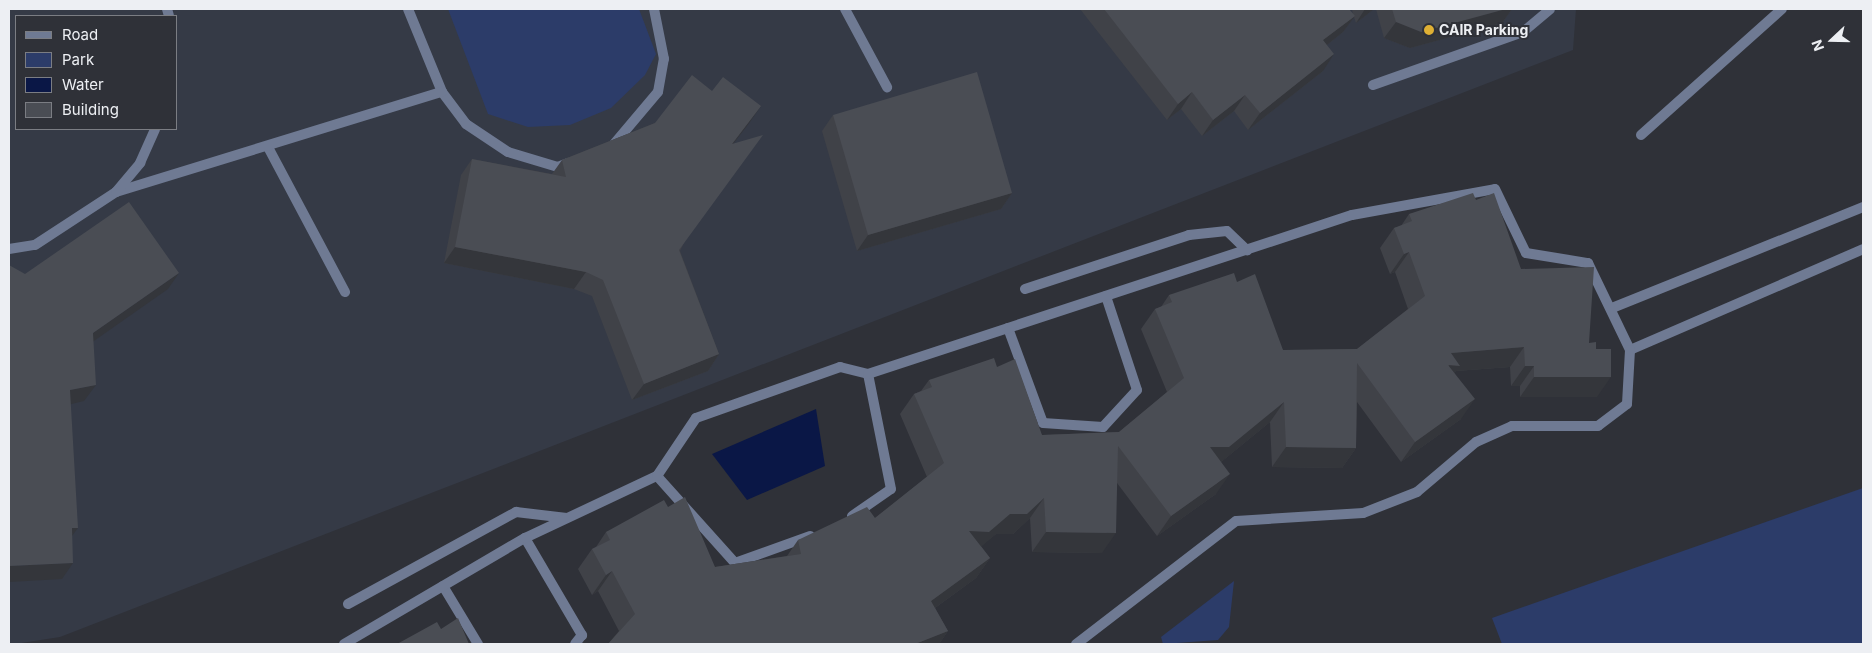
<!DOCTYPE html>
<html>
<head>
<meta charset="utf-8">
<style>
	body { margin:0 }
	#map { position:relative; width:1872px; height:653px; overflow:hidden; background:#2f3138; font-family:Inter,sans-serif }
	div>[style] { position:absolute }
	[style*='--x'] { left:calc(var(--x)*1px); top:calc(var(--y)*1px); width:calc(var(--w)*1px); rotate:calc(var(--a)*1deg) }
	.built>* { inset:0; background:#353a46 }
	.green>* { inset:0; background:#2c3c69 }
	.water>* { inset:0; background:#0a1746 }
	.lane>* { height:10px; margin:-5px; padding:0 5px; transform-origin:5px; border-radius:5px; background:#6f7a93 }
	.street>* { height:10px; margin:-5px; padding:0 5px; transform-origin:5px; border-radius:5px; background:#6f7a93 }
	.wall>* { inset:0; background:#404248 }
	.shaded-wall>* { inset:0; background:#34363b }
	.building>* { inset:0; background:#4a4d54 }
	.dots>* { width:14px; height:14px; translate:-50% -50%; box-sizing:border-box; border:2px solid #2f3138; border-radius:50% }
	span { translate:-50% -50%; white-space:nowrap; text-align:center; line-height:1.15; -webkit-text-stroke:4px #2f3138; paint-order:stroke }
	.poi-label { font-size:14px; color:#edeff3; font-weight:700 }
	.left { translate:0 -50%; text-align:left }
	.frame { position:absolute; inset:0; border:10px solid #edeff3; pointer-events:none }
	.legend { position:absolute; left:15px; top:15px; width:162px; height:115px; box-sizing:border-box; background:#2f3138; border:1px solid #7b7d83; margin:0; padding:6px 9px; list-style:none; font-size:15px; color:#edeff3 }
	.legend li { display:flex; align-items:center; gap:10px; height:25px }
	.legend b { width:25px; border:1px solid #7b7d83 }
	.north { position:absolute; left:1807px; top:15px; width:50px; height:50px; -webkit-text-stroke:4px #2f3138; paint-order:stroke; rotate:249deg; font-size:14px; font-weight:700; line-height:20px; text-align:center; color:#edeff3 }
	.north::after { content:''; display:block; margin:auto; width:18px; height:22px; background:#edeff3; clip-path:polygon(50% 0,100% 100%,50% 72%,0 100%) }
</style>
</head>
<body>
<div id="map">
	<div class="built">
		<i style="clip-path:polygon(evenodd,9px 9px,1576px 9px,1573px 50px,60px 637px,15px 644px,9px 644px,9px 9px,16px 16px,176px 16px,176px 129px,16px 129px,16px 16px)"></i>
	</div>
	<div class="green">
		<i style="clip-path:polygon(448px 9px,639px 9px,656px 54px,645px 75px,611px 108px,570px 125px,528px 127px,488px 114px)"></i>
		<i style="clip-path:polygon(1863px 488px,1863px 644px,1502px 644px,1492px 618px)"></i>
		<i style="clip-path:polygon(1234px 581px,1229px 627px,1218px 640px,1163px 644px,1161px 637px)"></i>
	</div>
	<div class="water">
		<i style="clip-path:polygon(816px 409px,825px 466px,747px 500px,712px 454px)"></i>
	</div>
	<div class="lane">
		<i style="--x:167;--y:9;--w:7;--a:74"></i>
		<i style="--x:408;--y:9;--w:90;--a:67.7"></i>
		<i style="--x:442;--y:92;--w:40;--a:53"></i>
		<i style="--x:466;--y:124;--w:50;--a:33.7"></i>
		<i style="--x:508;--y:152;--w:52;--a:16.7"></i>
		<i style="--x:558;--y:167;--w:11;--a:-22"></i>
		<i style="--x:845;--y:9;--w:89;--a:61.7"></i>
		<i style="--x:1373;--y:85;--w:159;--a:-19.5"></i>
		<i style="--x:1523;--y:32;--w:35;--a:-40"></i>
		<i style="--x:614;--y:144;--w:68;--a:-49.8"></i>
		<i style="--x:658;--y:92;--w:34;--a:-80"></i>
		<i style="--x:664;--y:59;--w:51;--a:-101.3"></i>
		<i style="--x:269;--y:149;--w:162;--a:62"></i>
		<i style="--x:116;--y:192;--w:341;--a:-17.1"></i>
		<i style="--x:9;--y:249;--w:26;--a:-9"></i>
		<i style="--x:35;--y:245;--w:97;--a:-33.2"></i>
		<i style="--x:116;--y:192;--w:38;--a:-50"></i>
		<i style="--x:140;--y:163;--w:37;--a:-66"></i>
	</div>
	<div class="street">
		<i style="--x:1641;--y:135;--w:189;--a:-41.8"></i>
		<i style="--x:1025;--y:289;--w:173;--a:-18.2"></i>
		<i style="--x:1189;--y:235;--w:38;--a:-6"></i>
		<i style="--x:1227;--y:231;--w:28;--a:44"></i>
		<i style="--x:1612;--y:308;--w:271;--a:-21.9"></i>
		<i style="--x:1008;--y:328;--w:101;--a:69.8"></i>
		<i style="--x:1043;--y:423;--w:60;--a:3.8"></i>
		<i style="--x:1103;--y:427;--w:50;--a:-47.4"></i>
		<i style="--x:1137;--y:390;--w:99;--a:-108.3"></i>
		<i style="--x:1630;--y:350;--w:254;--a:-23.4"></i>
		<i style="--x:657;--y:476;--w:117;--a:48.1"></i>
		<i style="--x:735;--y:563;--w:80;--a:-19.8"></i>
		<i style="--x:852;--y:516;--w:47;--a:-34.7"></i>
		<i style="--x:891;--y:489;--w:117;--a:-101.3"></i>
		<i style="--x:525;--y:538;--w:113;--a:59.6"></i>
		<i style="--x:582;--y:635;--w:11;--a:128"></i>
		<i style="--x:443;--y:586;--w:68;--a:58.9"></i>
		<i style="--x:348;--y:604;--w:192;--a:-28.7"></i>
		<i style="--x:516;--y:512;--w:51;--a:6.7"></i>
		<i style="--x:344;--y:644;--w:210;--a:-30.4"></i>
		<i style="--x:525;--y:538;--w:146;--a:-25.2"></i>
		<i style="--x:657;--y:476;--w:70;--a:-56.1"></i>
		<i style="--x:696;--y:418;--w:153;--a:-19.5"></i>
		<i style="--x:840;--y:367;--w:29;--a:14"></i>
		<i style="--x:868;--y:374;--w:509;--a:-18.19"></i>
		<i style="--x:1352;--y:215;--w:145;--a:-10.3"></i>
		<i style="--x:1495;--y:189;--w:71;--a:64.2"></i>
		<i style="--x:1526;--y:253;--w:63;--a:9.2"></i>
		<i style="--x:1588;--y:263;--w:97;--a:64.2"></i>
		<i style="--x:1630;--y:350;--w:54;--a:93.2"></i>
		<i style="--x:1627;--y:404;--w:36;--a:143"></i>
		<i style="--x:1598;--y:426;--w:86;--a:180"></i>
		<i style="--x:1512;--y:426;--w:39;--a:156"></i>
		<i style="--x:1476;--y:442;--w:77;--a:139.7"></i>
		<i style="--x:1417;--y:492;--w:58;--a:158.7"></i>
		<i style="--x:1363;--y:513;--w:127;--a:176.4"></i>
		<i style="--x:1236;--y:521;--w:202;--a:142.4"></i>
	</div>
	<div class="wall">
		<i style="clip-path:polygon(1080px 9px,1349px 9px,1353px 15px,1352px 9px,1374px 9px,1356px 23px,1354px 17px,1343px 32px,1327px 45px,1323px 71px,1248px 130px,1234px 111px,1202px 136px,1181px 109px,1167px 120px)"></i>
		<i style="clip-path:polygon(1376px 9px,1512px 9px,1502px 23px,1410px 48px,1384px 38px)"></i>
		<i style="clip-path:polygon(712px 91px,761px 106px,733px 144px,680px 251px,719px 354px,708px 371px,632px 400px,592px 296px,574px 289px,444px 263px,461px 175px,472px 159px,552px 174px,562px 160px,655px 123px)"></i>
		<i style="clip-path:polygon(833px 115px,1012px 193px,1001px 209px,857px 251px,822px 131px)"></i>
		<i style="clip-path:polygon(1476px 200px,1521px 269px,1589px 343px,1597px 397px,1520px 397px,1520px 386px,1511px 386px,1510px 367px,1456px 371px,1454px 373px,1461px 419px,1401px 462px,1357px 402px,1356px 448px,1342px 468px,1272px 467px,1270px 422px,1221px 462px,1216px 494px,1157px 536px,1117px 483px,1102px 553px,1032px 552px,1030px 518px,1013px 534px,996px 534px,981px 546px,990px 558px,976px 578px,935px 608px,948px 631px,939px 644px,608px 644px,619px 631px,598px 591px,592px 595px,578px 569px,592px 549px,596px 547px,606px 532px,668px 507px,715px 567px,787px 556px,798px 540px,875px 518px,927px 477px,900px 414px,914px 394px,921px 391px,929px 380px,997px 367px,1042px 435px,1119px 432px,1167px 392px,1141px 329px,1155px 309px,1161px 307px,1169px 295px,1237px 282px,1283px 350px,1357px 349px,1408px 309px,1395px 272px,1390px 274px,1380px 248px,1394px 228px,1401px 226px,1409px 214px)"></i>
	</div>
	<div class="shaded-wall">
		<i style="clip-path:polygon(1365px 9px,1374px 9px,1356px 23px)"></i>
		<i style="clip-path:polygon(1506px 9px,1512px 9px,1502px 23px,1410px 48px,1384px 38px,1396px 22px)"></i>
		<i style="clip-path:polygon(1355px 16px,1343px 32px,1312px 57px,1323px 40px)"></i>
		<i style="clip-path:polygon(1334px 54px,1323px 71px,1248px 130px,1260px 113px)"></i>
		<i style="clip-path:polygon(1192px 92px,1181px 109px,1167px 120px,1178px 104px)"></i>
		<i style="clip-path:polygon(1245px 95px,1234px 111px,1202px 136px,1213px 120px)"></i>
		<i style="clip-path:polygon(761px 106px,750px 122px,720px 161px,732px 144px)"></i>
		<i style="clip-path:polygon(1012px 193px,1001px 209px,857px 251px,868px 235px)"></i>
		<i style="clip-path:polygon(455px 247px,586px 272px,574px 289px,444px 263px)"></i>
		<i style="clip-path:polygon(1409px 252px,1395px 272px,1390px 274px,1404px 254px)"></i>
		<i style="clip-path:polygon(179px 273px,168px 289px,81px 350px,93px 333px)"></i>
		<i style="clip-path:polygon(1524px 347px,1510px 367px,1456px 371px,1446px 386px,1451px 353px)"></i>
		<i style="clip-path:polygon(719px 354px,708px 371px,632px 400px,644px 384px)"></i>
		<i style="clip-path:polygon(1525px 366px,1534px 366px,1520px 386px,1511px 386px)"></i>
		<i style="clip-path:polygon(1534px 377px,1611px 377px,1597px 397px,1520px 397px)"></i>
		<i style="clip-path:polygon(96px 385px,84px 401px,59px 407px,70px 390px)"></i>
		<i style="clip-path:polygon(1475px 399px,1461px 419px,1401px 462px,1415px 442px)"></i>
		<i style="clip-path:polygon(1284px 402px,1270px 422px,1215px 467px,1210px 447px)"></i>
		<i style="clip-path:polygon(1286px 447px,1356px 448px,1342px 468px,1272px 467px)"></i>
		<i style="clip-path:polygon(1230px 474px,1216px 494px,1157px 536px,1171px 516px)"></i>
		<i style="clip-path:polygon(1044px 498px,1030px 518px,1013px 534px,996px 534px,975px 552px,969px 531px)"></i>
		<i style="clip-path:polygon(72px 528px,78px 528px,66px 544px)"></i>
		<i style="clip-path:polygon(1046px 532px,1116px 533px,1102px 553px,1032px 552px)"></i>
		<i style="clip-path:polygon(990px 558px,976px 578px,917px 621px,931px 601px)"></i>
		<i style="clip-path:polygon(73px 563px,62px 579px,9px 582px,9px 566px)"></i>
		<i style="clip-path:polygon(612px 571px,598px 591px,592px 595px,606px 575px)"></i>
		<i style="clip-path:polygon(948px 631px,939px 644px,915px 644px)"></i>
	</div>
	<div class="building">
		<i style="clip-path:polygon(1104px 9px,1349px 9px,1355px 16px,1323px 40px,1334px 54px,1260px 113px,1245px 95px,1213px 120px,1192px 92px,1178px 104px)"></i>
		<i style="clip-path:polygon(1392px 9px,1506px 9px,1421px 32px,1396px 22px)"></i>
		<i style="clip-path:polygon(977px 72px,1012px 193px,868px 235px,833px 115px)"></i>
		<i style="clip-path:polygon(692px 75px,712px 91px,723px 77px,761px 106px,732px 144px,763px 135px,679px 250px,719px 354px,644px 384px,603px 280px,586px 272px,455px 247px,472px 159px,566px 177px,562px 160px,655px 123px)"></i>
		<i style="clip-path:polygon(1473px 193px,1476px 200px,1494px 193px,1521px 269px,1594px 267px,1589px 343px,1596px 342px,1596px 349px,1611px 349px,1611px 377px,1534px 377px,1534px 366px,1525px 366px,1524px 347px,1451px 353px,1460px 366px,1448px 365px,1475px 399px,1415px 442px,1357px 363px,1356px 448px,1286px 447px,1284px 402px,1229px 447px,1210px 447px,1230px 474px,1171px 516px,1118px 446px,1116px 533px,1046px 532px,1044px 498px,1027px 514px,1010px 514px,989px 532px,969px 531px,990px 558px,931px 601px,948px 631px,915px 644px,608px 644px,635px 614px,612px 571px,606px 575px,592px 549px,610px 540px,606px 532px,664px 500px,668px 507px,685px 497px,715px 567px,801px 554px,798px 540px,867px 507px,875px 518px,944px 463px,914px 394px,932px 387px,929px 380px,994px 358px,997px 367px,1015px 359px,1042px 435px,1119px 432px,1184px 378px,1155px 309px,1172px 302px,1169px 295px,1234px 273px,1237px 282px,1255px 274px,1283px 350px,1357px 349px,1425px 296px,1409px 252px,1404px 254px,1394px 228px,1412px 221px,1409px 214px)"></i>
		<i style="clip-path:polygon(129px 202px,179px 273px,93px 333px,96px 385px,70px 390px,78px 528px,72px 528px,73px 563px,9px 566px,9px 265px,25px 274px)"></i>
		<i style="clip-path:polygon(458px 618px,469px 644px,397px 644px,437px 622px,441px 629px)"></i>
	</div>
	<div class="dots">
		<i style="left:1429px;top:30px;background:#dfb034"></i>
	</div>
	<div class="poi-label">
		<span class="left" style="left:1439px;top:30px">CAIR Parking</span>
	</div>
	<div class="frame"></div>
	<ul class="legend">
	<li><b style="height:6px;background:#6f7a93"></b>Road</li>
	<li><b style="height:14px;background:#2c3c69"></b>Park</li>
	<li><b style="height:14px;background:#0a1746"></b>Water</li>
	<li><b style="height:14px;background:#4a4d54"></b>Building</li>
	</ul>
	<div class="north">N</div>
</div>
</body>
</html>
